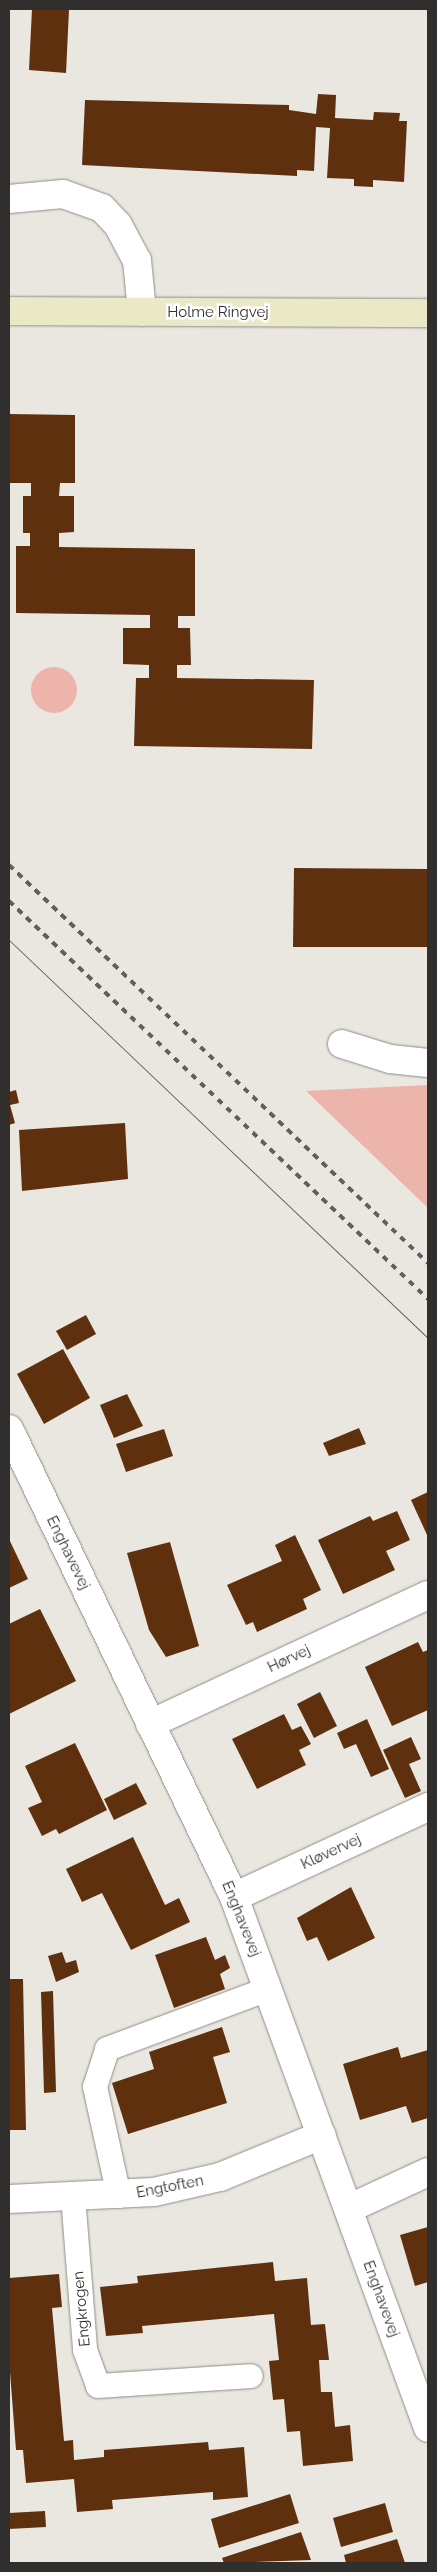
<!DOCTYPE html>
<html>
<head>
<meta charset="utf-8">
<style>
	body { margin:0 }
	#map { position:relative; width:437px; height:2572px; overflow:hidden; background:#eae6e0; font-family:Raleway,sans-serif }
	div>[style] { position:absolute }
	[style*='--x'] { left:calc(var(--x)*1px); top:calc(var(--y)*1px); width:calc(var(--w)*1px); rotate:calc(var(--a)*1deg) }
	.green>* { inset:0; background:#edb4ac }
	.round { border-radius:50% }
	.building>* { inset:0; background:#5e300d }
	.roads { filter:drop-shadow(0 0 1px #908c87) drop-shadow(0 0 1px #908c87) }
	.lane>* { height:24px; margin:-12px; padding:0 12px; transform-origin:12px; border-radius:12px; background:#fff }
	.street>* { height:28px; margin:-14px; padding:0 14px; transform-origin:14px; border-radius:14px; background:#fff }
	.secondary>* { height:28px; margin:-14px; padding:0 14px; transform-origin:14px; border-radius:14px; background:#ebe8c8 }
	.tram>* { height:1px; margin:-0.5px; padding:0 0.5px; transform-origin:0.5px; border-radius:0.5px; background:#615f5c }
	.rail>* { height:4px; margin-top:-2px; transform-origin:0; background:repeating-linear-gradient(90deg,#615f5c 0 6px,transparent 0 12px) }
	span { translate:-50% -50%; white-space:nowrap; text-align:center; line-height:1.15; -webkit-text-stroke:5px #fff; paint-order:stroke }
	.street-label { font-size:15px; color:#302f2d }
	.frame { position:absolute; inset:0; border:10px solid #302f2d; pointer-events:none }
</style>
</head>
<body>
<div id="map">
	<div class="green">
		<i class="round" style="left:31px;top:667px;width:46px;height:46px"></i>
		<i style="clip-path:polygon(428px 1085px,428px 1208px,306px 1091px)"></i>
	</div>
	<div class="building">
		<i style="clip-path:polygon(32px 9px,69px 9px,66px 73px,29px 70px)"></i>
		<i style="clip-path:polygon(318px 94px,336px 95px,335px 118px,373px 120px,374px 112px,400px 113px,399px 121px,407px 121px,404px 182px,373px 180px,373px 187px,354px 186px,354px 179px,327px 178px,330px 128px,316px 127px,314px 171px,297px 170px,297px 176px,82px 165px,85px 100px,289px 105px,289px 110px,316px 114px)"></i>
		<i style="clip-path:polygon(9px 414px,75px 415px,75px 483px,60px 483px,59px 496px,74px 496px,74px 532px,59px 533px,59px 547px,195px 549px,195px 616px,178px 616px,178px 628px,190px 628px,191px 665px,177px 665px,177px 678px,314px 680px,312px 749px,134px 746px,136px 678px,149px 678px,149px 665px,123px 664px,123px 628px,150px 628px,150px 615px,16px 613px,16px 546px,30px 546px,30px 533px,23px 533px,23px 496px,31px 496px,31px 483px,9px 483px)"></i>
		<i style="clip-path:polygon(294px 868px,428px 869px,428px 947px,293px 947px)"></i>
		<i style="clip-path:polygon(16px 1090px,19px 1103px,10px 1105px,15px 1123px,9px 1125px,9px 1092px)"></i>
		<i style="clip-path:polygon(125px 1123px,128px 1179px,22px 1191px,19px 1130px)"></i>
		<i style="clip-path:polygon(86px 1315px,96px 1334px,67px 1350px,56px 1331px)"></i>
		<i style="clip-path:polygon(63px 1349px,90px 1398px,44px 1424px,17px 1374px)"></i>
		<i style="clip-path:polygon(127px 1394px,143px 1426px,114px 1438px,100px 1405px)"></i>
		<i style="clip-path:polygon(359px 1428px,366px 1444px,329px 1456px,323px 1443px)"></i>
		<i style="clip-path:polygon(164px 1429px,173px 1456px,126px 1472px,116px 1444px)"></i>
		<i style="clip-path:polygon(428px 1492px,428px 1537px,411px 1500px)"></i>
		<i style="clip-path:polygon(397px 1511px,410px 1540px,386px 1551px,395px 1570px,343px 1594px,318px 1540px,370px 1516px,373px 1521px)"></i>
		<i style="clip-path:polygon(295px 1535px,321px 1590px,303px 1599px,307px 1609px,257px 1632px,253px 1622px,246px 1625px,227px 1585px,282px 1561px,275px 1545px)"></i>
		<i style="clip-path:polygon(9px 1539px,28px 1579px,9px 1588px)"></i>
		<i style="clip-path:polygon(170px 1542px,199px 1646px,166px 1657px,149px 1630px,127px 1553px)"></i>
		<i style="clip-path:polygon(40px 1609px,76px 1681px,9px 1714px,9px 1624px)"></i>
		<i style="clip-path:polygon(418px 1642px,423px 1652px,428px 1650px,428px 1710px,392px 1726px,365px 1667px)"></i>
		<i style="clip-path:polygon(320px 1692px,337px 1726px,314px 1738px,297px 1704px)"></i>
		<i style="clip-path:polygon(284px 1714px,292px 1730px,301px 1726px,311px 1744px,299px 1750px,306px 1765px,257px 1789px,232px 1739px)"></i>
		<i style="clip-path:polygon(367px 1719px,389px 1769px,371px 1777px,356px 1744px,344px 1749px,337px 1733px)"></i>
		<i style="clip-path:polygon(411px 1737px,421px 1759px,409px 1764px,421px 1791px,405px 1798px,383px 1750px)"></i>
		<i style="clip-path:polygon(75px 1743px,107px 1810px,59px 1834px,56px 1829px,42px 1836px,28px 1808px,42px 1802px,25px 1766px)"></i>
		<i style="clip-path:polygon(136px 1783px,147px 1804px,114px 1820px,104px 1799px)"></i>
		<i style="clip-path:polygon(133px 1837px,165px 1905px,179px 1898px,190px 1922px,131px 1950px,102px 1893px,82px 1902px,66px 1869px)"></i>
		<i style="clip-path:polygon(351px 1887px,375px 1938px,328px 1961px,317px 1937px,307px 1941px,297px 1918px)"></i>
		<i style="clip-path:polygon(206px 1937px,215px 1960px,225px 1955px,230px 1968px,220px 1974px,225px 1989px,174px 2008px,155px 1955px)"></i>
		<i style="clip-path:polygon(62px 1952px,66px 1963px,76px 1960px,79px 1972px,56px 1982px,48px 1956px)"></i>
		<i style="clip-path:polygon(9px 1979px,23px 1979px,26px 2130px,9px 2130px)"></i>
		<i style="clip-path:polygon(53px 1991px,56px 2092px,44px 2093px,41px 1992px)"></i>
		<i style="clip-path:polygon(222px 2027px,230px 2052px,213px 2057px,227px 2103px,128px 2134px,112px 2083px,154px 2069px,149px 2052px)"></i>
		<i style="clip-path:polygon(398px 2047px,401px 2058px,428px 2050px,428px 2118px,412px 2123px,406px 2106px,360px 2120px,343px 2064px)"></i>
		<i style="clip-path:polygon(428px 2227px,428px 2282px,415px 2286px,400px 2235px)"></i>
		<i style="clip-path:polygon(273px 2262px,275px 2281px,307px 2278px,311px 2325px,325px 2324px,329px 2360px,319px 2360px,321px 2392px,332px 2392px,335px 2427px,350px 2425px,353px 2461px,303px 2466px,300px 2431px,287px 2432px,284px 2399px,273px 2400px,269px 2361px,279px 2360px,274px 2314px,142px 2326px,143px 2333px,106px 2336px,100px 2287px,138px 2283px,137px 2276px)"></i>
		<i style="clip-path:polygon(59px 2274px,62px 2307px,52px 2308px,64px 2441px,73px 2440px,74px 2460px,104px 2457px,104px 2450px,208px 2442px,209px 2450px,244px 2447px,248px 2497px,213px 2500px,213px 2492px,112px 2500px,113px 2509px,77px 2512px,74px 2479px,26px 2483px,23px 2450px,16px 2450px,9px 2359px,9px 2278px)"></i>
		<i style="clip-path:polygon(290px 2494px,299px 2523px,219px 2548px,211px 2519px)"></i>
		<i style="clip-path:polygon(385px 2503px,393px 2532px,341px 2547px,333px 2518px)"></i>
		<i style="clip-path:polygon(45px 2511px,46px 2527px,9px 2529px,9px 2513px)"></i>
		<i style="clip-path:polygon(301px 2532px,311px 2560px,224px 2563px,222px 2558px)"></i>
		<i style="clip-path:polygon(397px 2539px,405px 2563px,346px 2563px,344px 2555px)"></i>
	</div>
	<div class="roads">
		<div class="lane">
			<i style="--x:73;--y:2196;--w:154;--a:85.5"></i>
			<i style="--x:85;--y:2350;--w:38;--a:70"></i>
			<i style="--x:98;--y:2386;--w:153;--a:-3.7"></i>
			<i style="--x:119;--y:2196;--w:112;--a:-102.4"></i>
			<i style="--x:95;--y:2087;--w:40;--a:-72"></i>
			<i style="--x:107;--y:2049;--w:172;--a:-20.4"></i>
		</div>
		<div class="street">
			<i style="--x:9;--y:199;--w:54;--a:-5.3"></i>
			<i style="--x:63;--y:194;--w:41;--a:19.7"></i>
			<i style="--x:102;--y:208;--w:23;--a:47"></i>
			<i style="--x:118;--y:225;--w:40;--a:62"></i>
			<i style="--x:137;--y:260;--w:52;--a:84.5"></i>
			<i style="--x:342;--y:1044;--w:50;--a:17.4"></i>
			<i style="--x:390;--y:1059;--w:38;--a:6"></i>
			<i style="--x:9;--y:1429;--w:519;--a:64.32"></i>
			<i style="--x:234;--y:1897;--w:565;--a:69.93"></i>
			<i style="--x:150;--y:1724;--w:306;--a:-24.9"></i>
			<i style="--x:234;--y:1897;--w:214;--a:-24.9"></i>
			<i style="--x:9;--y:2199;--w:145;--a:-2.8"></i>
			<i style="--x:154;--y:2192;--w:68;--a:-12.8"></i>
			<i style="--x:220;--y:2177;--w:110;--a:-22.4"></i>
			<i style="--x:350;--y:2208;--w:86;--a:-24.8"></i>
		</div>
		<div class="secondary">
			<i style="--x:9;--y:311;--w:419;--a:0.3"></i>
		</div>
	</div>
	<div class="tram">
		<i style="--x:9;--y:940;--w:578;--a:43.53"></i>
	</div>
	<div class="rail">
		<i style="--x:9;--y:865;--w:578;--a:43.53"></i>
		<i style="--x:9;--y:901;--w:578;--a:43.53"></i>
	</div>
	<div class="street-label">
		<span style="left:218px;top:313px">Holme Ringvej</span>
		<span style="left:68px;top:1553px;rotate:64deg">Enghavevej</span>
		<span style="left:289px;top:1659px;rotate:-25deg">Hørvej</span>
		<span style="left:331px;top:1852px;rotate:-25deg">Kløvervej</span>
		<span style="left:241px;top:1919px;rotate:68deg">Enghavevej</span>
		<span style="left:170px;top:2187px;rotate:-11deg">Engtoften</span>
		<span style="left:381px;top:2299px;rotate:70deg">Enghavevej</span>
		<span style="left:82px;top:2309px;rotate:-95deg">Engkrogen</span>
	</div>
	<div class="frame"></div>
</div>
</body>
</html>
